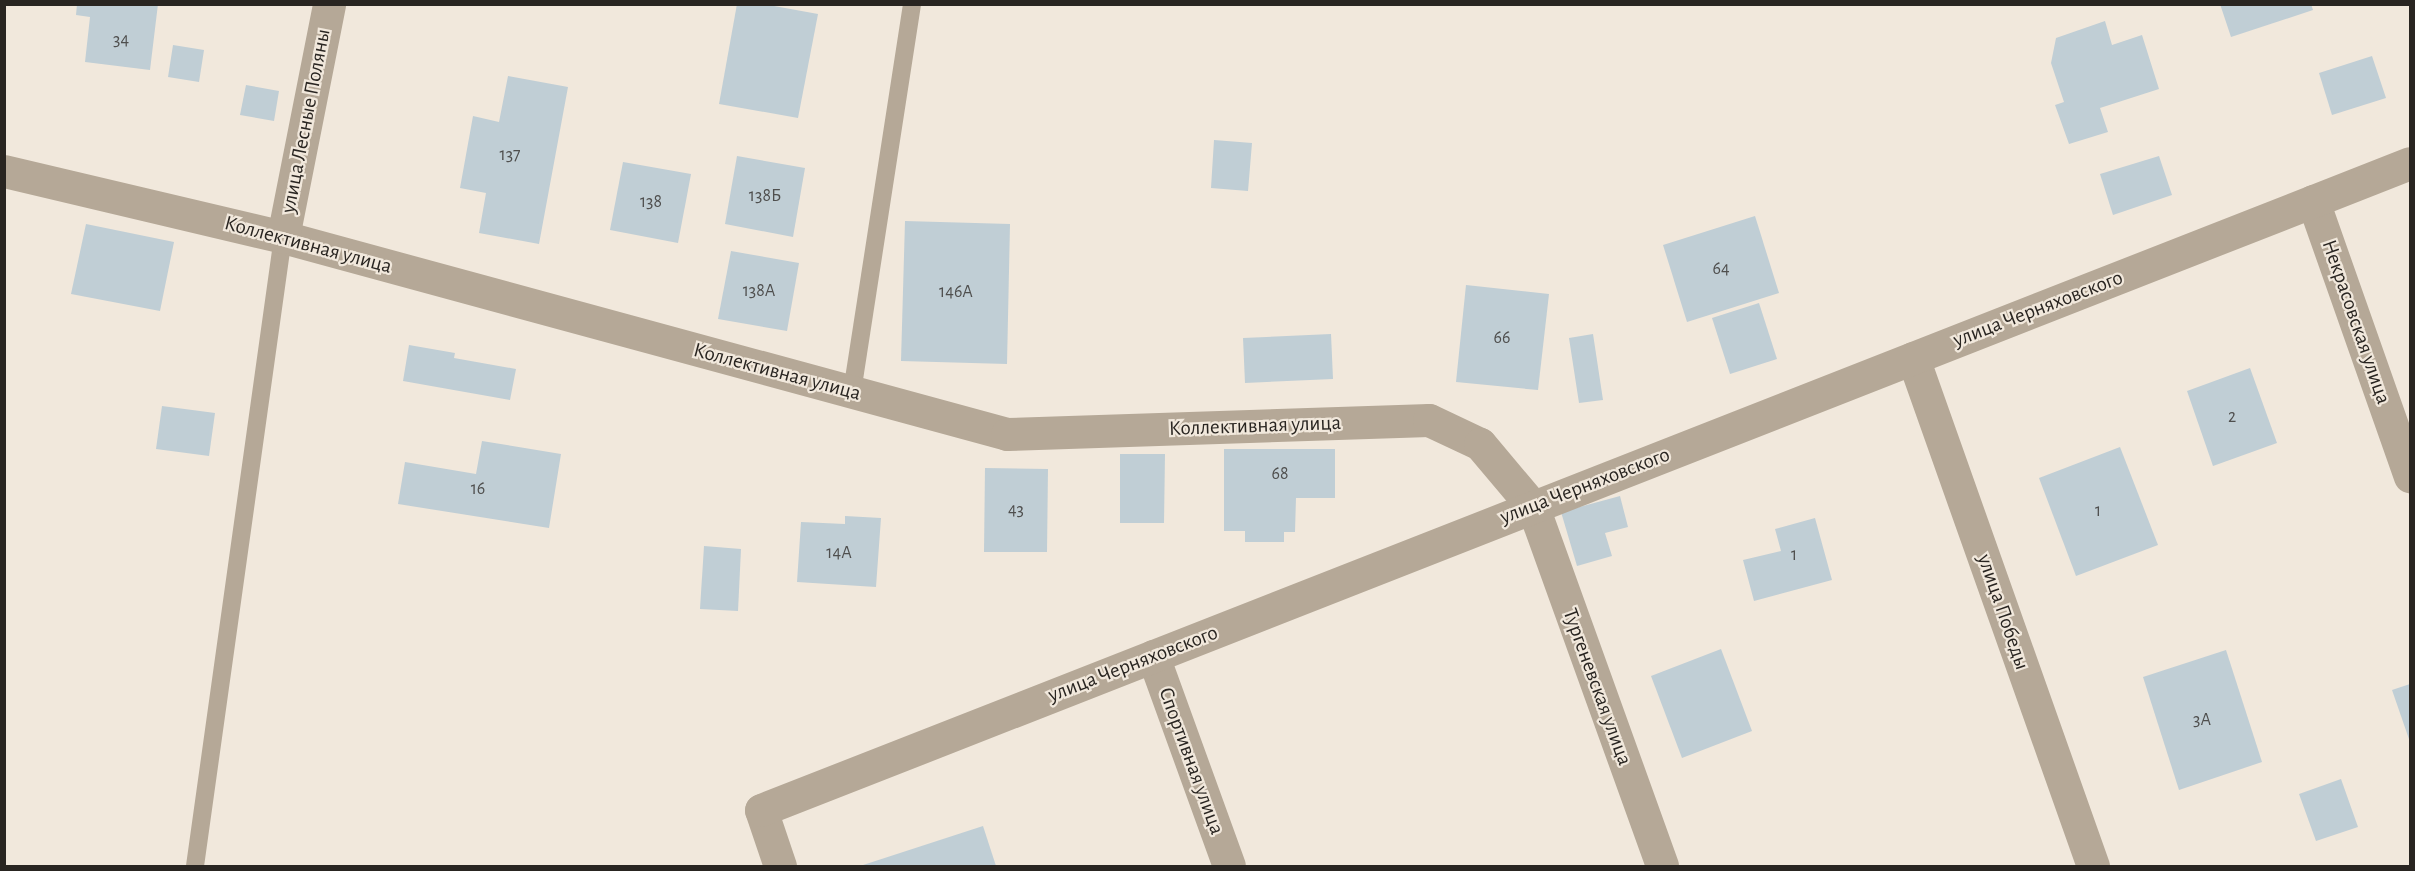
<!DOCTYPE html>
<html>
<head>
<meta charset="utf-8">
<style>
	body { margin:0 }
	#map { position:relative; width:2415px; height:871px; overflow:hidden; background:#f1e8dc; font-family:"Alegreya Sans",sans-serif }
	div>[style] { position:absolute }
	[style*='--x'] { left:calc(var(--x)*1px); top:calc(var(--y)*1px); width:calc(var(--w)*1px); rotate:calc(var(--a)*1deg) }
	.building>* { inset:0; background:#c0ced5 }
	.service>* { height:18px; margin:-9px; padding:0 9px; transform-origin:9px; border-radius:9px; background:#b5a897 }
	.minor>* { height:33px; margin:-16.5px; padding:0 16.5px; transform-origin:16.5px; border-radius:16.5px; background:#b5a897 }
	span { translate:-50% -50%; white-space:nowrap; text-align:center; line-height:1.15; -webkit-text-stroke:4.5px #f1e8dc; paint-order:stroke }
	.number-label { font-size:18px; color:#4f4f4e }
	.number-label span { -webkit-text-stroke-width:0 }
	.street-label { font-size:21px; color:#292521 }
	.frame { position:absolute; inset:0; border:6px solid #292521; pointer-events:none }
</style>
</head>
<body>
<div id="map">
	<div class="building">
		<i style="clip-path:polygon(77px 4px,158px 4px,150px 70px,85px 62px,90px 17px,76px 15px)"></i>
		<i style="clip-path:polygon(737px 4px,763px 4px,818px 14px,798px 118px,719px 104px)"></i>
		<i style="clip-path:polygon(2220px 4px,2311px 4px,2313px 10px,2231px 37px)"></i>
		<i style="clip-path:polygon(2105px 21px,2112px 45px,2142px 35px,2159px 89px,2100px 108px,2108px 132px,2069px 144px,2055px 105px,2064px 102px,2051px 63px,2056px 38px)"></i>
		<i style="clip-path:polygon(173px 45px,204px 50px,199px 82px,168px 77px)"></i>
		<i style="clip-path:polygon(2372px 56px,2386px 98px,2332px 115px,2319px 73px)"></i>
		<i style="clip-path:polygon(508px 76px,568px 87px,539px 244px,479px 233px,486px 193px,460px 188px,473px 116px,499px 122px)"></i>
		<i style="clip-path:polygon(246px 85px,279px 91px,274px 121px,240px 115px)"></i>
		<i style="clip-path:polygon(1214px 140px,1252px 143px,1248px 191px,1211px 188px)"></i>
		<i style="clip-path:polygon(737px 156px,805px 168px,793px 237px,725px 224px)"></i>
		<i style="clip-path:polygon(2159px 156px,2172px 195px,2113px 215px,2100px 174px)"></i>
		<i style="clip-path:polygon(623px 162px,691px 174px,678px 243px,610px 230px)"></i>
		<i style="clip-path:polygon(1755px 216px,1779px 293px,1687px 322px,1663px 245px)"></i>
		<i style="clip-path:polygon(905px 221px,1010px 224px,1007px 364px,901px 361px)"></i>
		<i style="clip-path:polygon(86px 224px,174px 242px,160px 311px,71px 294px)"></i>
		<i style="clip-path:polygon(731px 251px,799px 263px,787px 331px,718px 319px)"></i>
		<i style="clip-path:polygon(1466px 285px,1549px 294px,1538px 390px,1456px 382px)"></i>
		<i style="clip-path:polygon(1759px 303px,1777px 359px,1730px 374px,1712px 318px)"></i>
		<i style="clip-path:polygon(1331px 334px,1333px 379px,1245px 383px,1243px 338px)"></i>
		<i style="clip-path:polygon(1593px 334px,1603px 400px,1579px 403px,1569px 338px)"></i>
		<i style="clip-path:polygon(409px 345px,455px 353px,454px 358px,516px 369px,510px 400px,403px 381px)"></i>
		<i style="clip-path:polygon(2250px 368px,2277px 443px,2213px 466px,2187px 391px)"></i>
		<i style="clip-path:polygon(162px 406px,215px 413px,209px 456px,156px 449px)"></i>
		<i style="clip-path:polygon(482px 441px,561px 454px,549px 528px,398px 504px,405px 462px,476px 474px)"></i>
		<i style="clip-path:polygon(2120px 447px,2158px 545px,2076px 576px,2039px 478px)"></i>
		<i style="clip-path:polygon(1224px 449px,1335px 449px,1335px 498px,1296px 498px,1295px 532px,1284px 532px,1284px 542px,1245px 542px,1245px 531px,1224px 531px)"></i>
		<i style="clip-path:polygon(1120px 454px,1165px 454px,1164px 523px,1120px 523px)"></i>
		<i style="clip-path:polygon(985px 468px,1048px 469px,1047px 552px,984px 552px)"></i>
		<i style="clip-path:polygon(1620px 496px,1628px 527px,1605px 533px,1612px 556px,1577px 566px,1561px 512px)"></i>
		<i style="clip-path:polygon(845px 516px,881px 518px,876px 587px,797px 582px,801px 522px,845px 524px)"></i>
		<i style="clip-path:polygon(1815px 518px,1832px 580px,1754px 601px,1743px 560px,1781px 551px,1775px 529px)"></i>
		<i style="clip-path:polygon(704px 546px,741px 549px,738px 611px,700px 609px)"></i>
		<i style="clip-path:polygon(1721px 649px,1752px 731px,1682px 758px,1651px 676px)"></i>
		<i style="clip-path:polygon(2226px 650px,2262px 762px,2179px 790px,2143px 677px)"></i>
		<i style="clip-path:polygon(2410px 684px,2410px 742px,2392px 690px)"></i>
		<i style="clip-path:polygon(2341px 779px,2358px 827px,2316px 841px,2299px 794px)"></i>
		<i style="clip-path:polygon(983px 826px,996px 866px,860px 866px)"></i>
	</div>
	<div class="service">
		<i style="--x:852;--y:392;--w:393;--a:-81.2"></i>
		<i style="--x:195;--y:866;--w:635;--a:-82.04"></i>
	</div>
	<div class="minor">
		<i style="--x:4;--y:171;--w:287;--a:13.3"></i>
		<i style="--x:283;--y:237;--w:750;--a:15.22"></i>
		<i style="--x:1007;--y:434;--w:422;--a:-1.9"></i>
		<i style="--x:1429;--y:420;--w:56;--a:25.2"></i>
		<i style="--x:1480;--y:444;--w:82;--a:49.9"></i>
		<i style="--x:1533;--y:507;--w:381;--a:70.2"></i>
		<i style="--x:2313;--y:201;--w:292;--a:70.6"></i>
		<i style="--x:283;--y:237;--w:237;--a:-78.8"></i>
		<i style="--x:1913;--y:358;--w:539;--a:70.49"></i>
		<i style="--x:1153;--y:656;--w:223;--a:70.1"></i>
		<i style="--x:780;--y:866;--w:59;--a:-108.7"></i>
		<i style="--x:761;--y:810;--w:1771;--a:-21.42"></i>
	</div>
	<div class="number-label">
		<span style="left:121px;top:40px">34</span>
		<span style="left:510px;top:155px">137</span>
		<span style="left:765px;top:196px">138Б</span>
		<span style="left:651px;top:202px">138</span>
		<span style="left:1721px;top:269px">64</span>
		<span style="left:759px;top:291px">138А</span>
		<span style="left:956px;top:292px">146А</span>
		<span style="left:1502px;top:338px">66</span>
		<span style="left:2232px;top:417px">2</span>
		<span style="left:1280px;top:474px">68</span>
		<span style="left:478px;top:489px">16</span>
		<span style="left:1016px;top:510px">43</span>
		<span style="left:2098px;top:511px">1</span>
		<span style="left:839px;top:553px">14А</span>
		<span style="left:1794px;top:555px">1</span>
		<span style="left:2202px;top:720px">3А</span>
	</div>
	<div class="street-label">
		<span style="left:306px;top:121px;rotate:-79deg">улица Лесные Поляны</span>
		<span style="left:308px;top:245px;rotate:15deg">Коллективная улица</span>
		<span style="left:2038px;top:309px;rotate:-21deg">улица Черняховского</span>
		<span style="left:2356px;top:322px;rotate:71deg">Некрасовская улица</span>
		<span style="left:777px;top:372px;rotate:15deg">Коллективная улица</span>
		<span style="left:1255px;top:426px;rotate:-2deg">Коллективная улица</span>
		<span style="left:1585px;top:486px;rotate:-21deg">улица Черняховского</span>
		<span style="left:2003px;top:612px;rotate:71deg">улица Победы</span>
		<span style="left:1133px;top:664px;rotate:-21deg">улица Черняховского</span>
		<span style="left:1597px;top:687px;rotate:70deg">Тургеневская улица</span>
		<span style="left:1191px;top:761px;rotate:70deg">Спортивная улица</span>
	</div>
	<div class="frame"></div>
</div>
</body>
</html>
